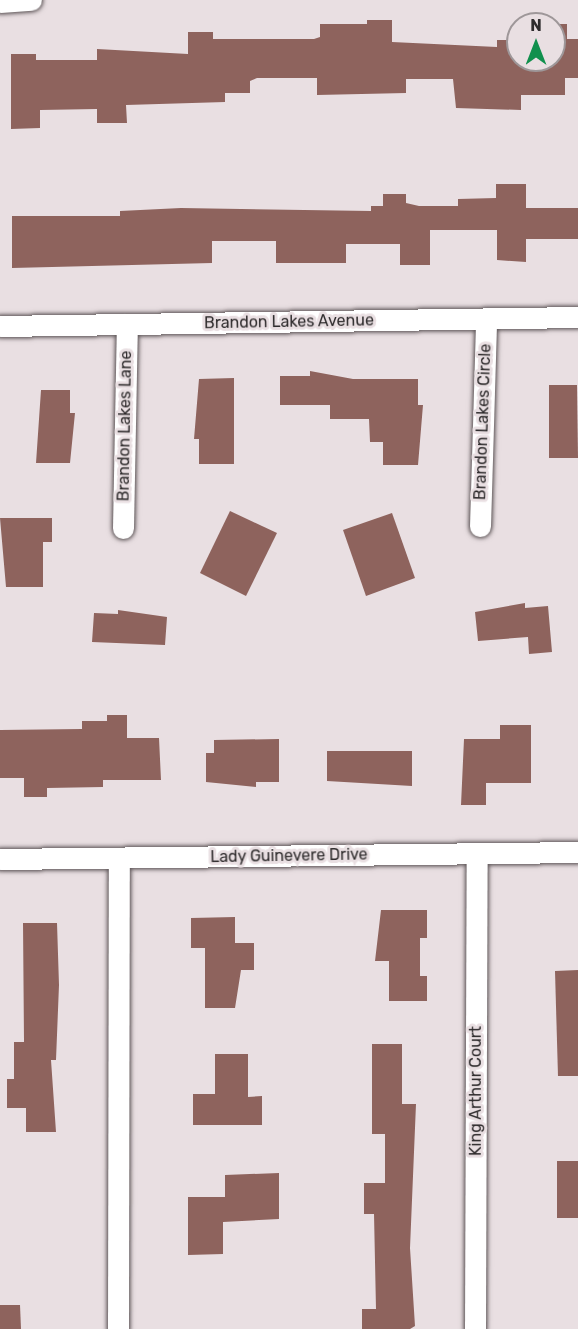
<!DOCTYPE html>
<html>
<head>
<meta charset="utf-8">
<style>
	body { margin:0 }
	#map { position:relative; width:578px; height:1329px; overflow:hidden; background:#e9dfe2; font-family:Rubik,sans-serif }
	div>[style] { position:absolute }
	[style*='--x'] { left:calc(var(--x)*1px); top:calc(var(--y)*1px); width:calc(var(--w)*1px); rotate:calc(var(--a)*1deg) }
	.building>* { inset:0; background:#8e635d }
	.roads { filter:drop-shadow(0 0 2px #5f5759) drop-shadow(0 0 2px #5f5759) }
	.street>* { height:21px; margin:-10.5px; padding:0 10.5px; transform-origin:10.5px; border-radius:10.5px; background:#fff }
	span { translate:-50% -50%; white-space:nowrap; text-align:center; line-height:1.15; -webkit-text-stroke:6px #e9dfe2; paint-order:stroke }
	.street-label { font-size:16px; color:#2e2b2c }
	.north { position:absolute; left:506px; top:12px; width:60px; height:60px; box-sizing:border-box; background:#e9dfe2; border:2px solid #9e9799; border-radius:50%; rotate:0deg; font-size:16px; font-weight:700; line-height:24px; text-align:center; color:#2e2b2c }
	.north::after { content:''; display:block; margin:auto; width:21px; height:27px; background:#11904d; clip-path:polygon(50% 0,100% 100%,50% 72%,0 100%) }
</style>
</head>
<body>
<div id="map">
	<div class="building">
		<i style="clip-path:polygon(367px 20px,392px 20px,392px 42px,497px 47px,497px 40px,518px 40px,518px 60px,554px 60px,554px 24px,536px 24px,567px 24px,567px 39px,578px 39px,578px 78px,565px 78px,565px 95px,521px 95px,521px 110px,456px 108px,453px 79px,406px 79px,406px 93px,317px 95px,317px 78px,257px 78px,250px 81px,250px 93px,225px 93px,225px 102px,126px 105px,127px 123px,97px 123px,97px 109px,40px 110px,40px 128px,11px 129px,11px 54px,36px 54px,36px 60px,97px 60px,97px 49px,188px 54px,188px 32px,213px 32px,213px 39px,314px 39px,320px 37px,320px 24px,367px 24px)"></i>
		<i style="clip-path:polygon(496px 184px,526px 184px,526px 208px,578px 208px,578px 239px,526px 239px,526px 262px,497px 260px,497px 230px,430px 230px,430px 265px,400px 265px,400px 244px,346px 244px,346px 263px,276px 263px,276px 241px,212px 241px,212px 263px,12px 268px,12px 216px,120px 216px,120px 211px,181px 208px,371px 211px,371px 206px,383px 206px,383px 194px,406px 194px,406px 203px,419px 206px,458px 206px,458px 199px,496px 198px)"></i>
		<i style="clip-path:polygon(310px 371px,353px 379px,418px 379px,418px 405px,423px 405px,418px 465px,383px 465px,383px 442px,370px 442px,369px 419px,330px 419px,330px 405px,280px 405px,280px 376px,310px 376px)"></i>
		<i style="clip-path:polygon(234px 378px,234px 464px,199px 464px,199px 439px,194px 439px,199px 379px)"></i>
		<i style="clip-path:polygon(549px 385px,577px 385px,578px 458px,549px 458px)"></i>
		<i style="clip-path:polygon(41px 390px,70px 390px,70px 413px,75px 413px,70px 463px,36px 463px)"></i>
		<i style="clip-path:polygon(230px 511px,277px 533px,246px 596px,200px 573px)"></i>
		<i style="clip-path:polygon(392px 513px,415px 578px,366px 596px,343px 530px)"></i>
		<i style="clip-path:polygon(0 518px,52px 518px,52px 542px,43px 542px,43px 587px,6px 587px)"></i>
		<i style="clip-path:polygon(525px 603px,525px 608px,548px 606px,552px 652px,529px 654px,528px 637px,478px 641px,475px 612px)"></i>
		<i style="clip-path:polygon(118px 610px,167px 617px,165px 645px,92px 642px,94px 613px,118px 614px)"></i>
		<i style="clip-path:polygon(107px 715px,127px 715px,127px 738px,159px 738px,161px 780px,103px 780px,103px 787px,47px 788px,47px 797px,24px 797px,24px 778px,0 778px,0 730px,82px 729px,82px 721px,107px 721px)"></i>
		<i style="clip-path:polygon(500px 725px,531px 725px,531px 783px,486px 783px,486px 805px,461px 805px,464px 739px,500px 739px)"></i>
		<i style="clip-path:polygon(279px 739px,279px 782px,256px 782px,256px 787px,206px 782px,206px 753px,214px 753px,214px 740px)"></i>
		<i style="clip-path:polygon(327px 751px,412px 751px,412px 786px,327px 781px)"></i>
		<i style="clip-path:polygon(381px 910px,427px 910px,427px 938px,420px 938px,420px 976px,427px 976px,427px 1001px,389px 1001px,389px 961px,375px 961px)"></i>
		<i style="clip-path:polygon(235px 917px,235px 943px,254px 943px,254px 970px,241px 970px,235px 1008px,205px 1008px,205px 948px,191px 948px,191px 918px)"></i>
		<i style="clip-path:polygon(23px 923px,57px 923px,59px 985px,56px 1060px,51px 1060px,56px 1132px,26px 1132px,26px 1108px,7px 1108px,7px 1079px,14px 1079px,14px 1042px,24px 1042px)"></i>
		<i style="clip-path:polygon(578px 970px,578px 1076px,558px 1076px,555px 971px)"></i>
		<i style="clip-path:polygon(372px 1044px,402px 1044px,402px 1104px,416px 1104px,410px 1248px,415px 1326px,410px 1329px,362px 1329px,362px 1309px,376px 1309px,374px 1214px,364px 1214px,364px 1183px,385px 1183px,385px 1134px,372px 1134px)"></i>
		<i style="clip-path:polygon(215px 1054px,248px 1054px,248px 1097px,262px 1096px,262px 1125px,193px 1125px,193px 1094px,215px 1094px)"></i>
		<i style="clip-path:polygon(557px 1161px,578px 1161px,578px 1218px,557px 1218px)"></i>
		<i style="clip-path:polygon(279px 1173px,279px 1219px,223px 1222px,223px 1254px,188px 1255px,188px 1197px,225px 1197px,225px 1175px)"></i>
		<i style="clip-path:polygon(0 1305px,20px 1305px,21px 1329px,0 1329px)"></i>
	</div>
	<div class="roads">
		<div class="street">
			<i style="--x:0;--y:2;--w:31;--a:-4"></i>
			<i style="--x:0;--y:326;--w:578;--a:-0.89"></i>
			<i style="--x:480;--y:526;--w:207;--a:-88.3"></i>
			<i style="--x:123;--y:528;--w:204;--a:-88.9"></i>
			<i style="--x:0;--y:859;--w:578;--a:-0.69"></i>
			<i style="--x:118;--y:1329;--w:471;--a:-89.9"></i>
			<i style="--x:475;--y:1329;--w:476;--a:-89.8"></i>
		</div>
	</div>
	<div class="street-label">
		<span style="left:289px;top:322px;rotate:-1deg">Brandon Lakes Avenue</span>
		<span style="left:483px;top:422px;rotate:-88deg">Brandon Lakes Circle</span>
		<span style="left:125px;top:426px;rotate:-89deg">Brandon Lakes Lane</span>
		<span style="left:289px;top:856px;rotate:-1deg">Lady Guinevere Drive</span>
		<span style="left:476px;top:1091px;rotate:-90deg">King Arthur Court</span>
	</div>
	<div class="north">N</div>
</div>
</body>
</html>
